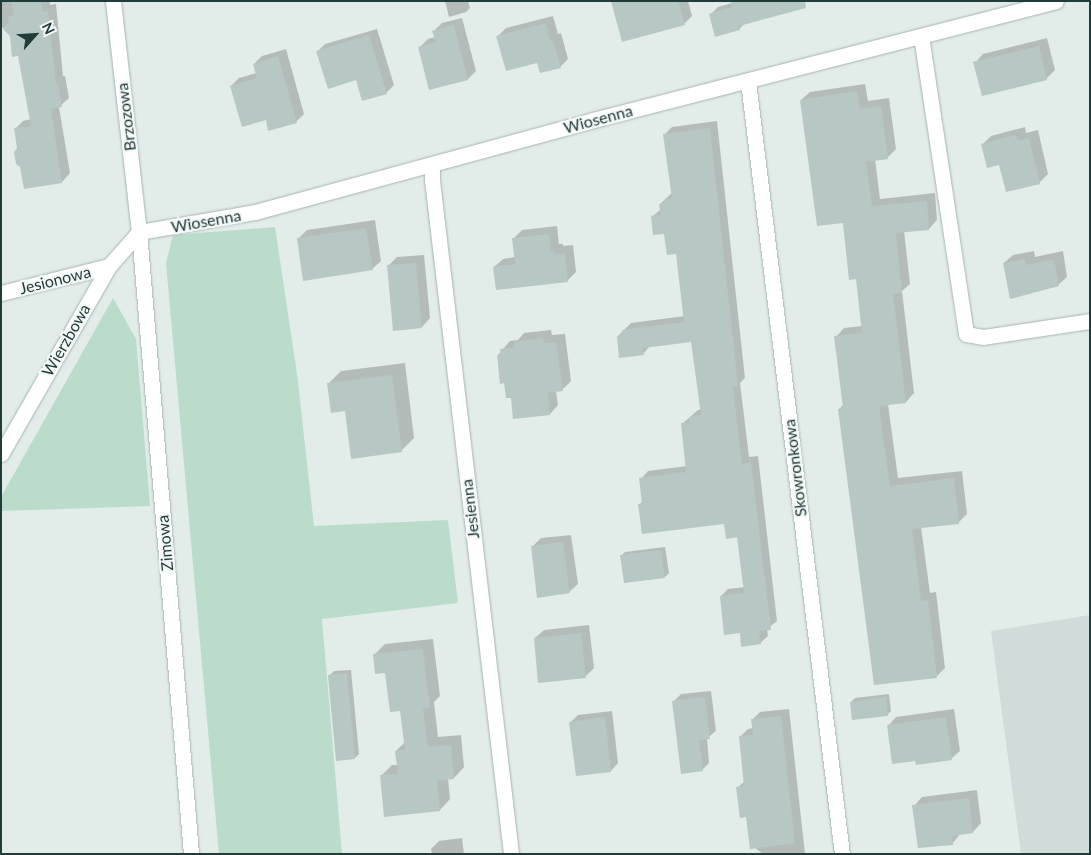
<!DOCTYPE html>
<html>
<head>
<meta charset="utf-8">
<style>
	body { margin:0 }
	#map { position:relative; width:1091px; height:855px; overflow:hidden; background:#e2ece9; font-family:Lato,sans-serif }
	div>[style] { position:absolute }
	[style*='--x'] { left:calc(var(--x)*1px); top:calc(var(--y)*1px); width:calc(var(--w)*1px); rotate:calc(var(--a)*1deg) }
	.built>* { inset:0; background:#d0dcd9 }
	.green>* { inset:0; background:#bbdcca }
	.shadow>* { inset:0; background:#0003 }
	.building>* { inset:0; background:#b7c7c3 }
	.roads { filter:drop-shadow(0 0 1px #a5b4b1) drop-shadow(0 0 1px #a5b4b1) }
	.minor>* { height:15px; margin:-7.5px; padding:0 7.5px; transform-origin:7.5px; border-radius:7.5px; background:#fff }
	span { translate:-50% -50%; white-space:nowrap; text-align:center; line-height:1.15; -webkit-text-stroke:4.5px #f3f8f7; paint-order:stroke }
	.street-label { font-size:16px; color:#223c3a }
	.frame { position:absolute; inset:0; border:2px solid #223c3a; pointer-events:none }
	.north { position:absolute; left:10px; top:10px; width:50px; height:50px; -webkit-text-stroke:4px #f3f8f7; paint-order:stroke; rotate:64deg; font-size:14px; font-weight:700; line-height:20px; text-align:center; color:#223c3a }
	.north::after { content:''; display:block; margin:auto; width:18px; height:22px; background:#223c3a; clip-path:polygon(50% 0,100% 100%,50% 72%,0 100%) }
</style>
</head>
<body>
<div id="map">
	<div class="built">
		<i style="clip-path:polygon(1090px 615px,1090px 854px,1021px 854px,991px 631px)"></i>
	</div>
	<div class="green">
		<i style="clip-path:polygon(275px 227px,297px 374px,314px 526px,448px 520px,458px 603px,322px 619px,342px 854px,219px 854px,166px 263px,173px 235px)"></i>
		<i style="clip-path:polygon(113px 298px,136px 339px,150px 506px,1px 511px,1px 497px)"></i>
	</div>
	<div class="shadow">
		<i style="clip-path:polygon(1px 1px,50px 1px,50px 5px,56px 4px,63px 76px,65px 76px,69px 98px,59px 107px,70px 173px,62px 182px,19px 148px,15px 129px,23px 121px,31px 119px,19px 55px,11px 36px,1px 26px)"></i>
		<i style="clip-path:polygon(445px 1px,468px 1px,470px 8px,466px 12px,449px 17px)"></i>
		<i style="clip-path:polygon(612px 1px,688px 1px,692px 16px,684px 24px)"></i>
		<i style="clip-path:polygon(732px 3px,745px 23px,739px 29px,711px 14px,718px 7px)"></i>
		<i style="clip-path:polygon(553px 16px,558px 34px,561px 33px,568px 59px,560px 67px,538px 62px,498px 36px,506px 28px)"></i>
		<i style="clip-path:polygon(462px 18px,476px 71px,468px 79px,430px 88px,420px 47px,428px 39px,435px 37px,434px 31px,442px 23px)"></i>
		<i style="clip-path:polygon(377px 29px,394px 85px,386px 93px,357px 79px,318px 51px,325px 44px)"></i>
		<i style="clip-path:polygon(1047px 38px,1055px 70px,1046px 79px,975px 63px,983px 54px)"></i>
		<i style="clip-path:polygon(286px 49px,304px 114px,296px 122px,267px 119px,231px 86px,239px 78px,257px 73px,254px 64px,262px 56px)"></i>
		<i style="clip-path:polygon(865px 84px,868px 101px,889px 98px,896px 149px,887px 158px,875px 159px,880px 199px,935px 193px,937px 220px,929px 229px,904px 231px,910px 284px,902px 291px,914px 393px,906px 402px,888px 404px,898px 478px,962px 471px,967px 514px,958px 523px,921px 527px,930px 593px,936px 592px,945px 668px,937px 676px,839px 409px,844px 404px,836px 337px,844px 328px,863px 326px,857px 278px,845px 221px,801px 100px,810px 92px)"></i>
		<i style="clip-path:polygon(717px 121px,745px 378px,740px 383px,749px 457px,758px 456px,777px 621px,767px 629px,768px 636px,760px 643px,741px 632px,721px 596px,728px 589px,745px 587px,739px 536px,725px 522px,639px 505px,643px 501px,641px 479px,648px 471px,687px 466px,682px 424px,698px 410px,702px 409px,692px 340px,650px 346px,643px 354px,618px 336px,631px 323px,685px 316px,677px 252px,652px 217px,661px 209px,660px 204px,673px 192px,664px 135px,672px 127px)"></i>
		<i style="clip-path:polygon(1025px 127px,1026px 133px,1038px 130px,1048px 174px,1039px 183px,983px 144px,991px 136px)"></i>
		<i style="clip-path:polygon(375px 220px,381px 261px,372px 269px,298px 239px,307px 230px)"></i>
		<i style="clip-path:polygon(557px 226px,559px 244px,563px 244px,563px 246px,573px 245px,576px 272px,568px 280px,494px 267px,503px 259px,515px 257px,513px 239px,522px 230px)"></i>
		<i style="clip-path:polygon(1034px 251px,1035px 257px,1063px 251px,1067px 277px,1058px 285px,1004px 263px,1013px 255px)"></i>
		<i style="clip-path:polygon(424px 255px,430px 318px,422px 327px,388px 266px,397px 257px)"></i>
		<i style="clip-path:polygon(551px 330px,552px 335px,565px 334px,571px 381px,562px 390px,556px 391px,558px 405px,550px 414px,512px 396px,498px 355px,510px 341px,518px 340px,524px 333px)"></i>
		<i style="clip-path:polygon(405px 363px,414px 438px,401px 451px,346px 410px,328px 384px,341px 371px)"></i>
		<i style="clip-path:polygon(571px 535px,578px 584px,569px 592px,532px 547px,541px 538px)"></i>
		<i style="clip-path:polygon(665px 547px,669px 573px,665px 577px,621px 556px,625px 552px)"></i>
		<i style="clip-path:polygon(589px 625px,594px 668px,585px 677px,535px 638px,544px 630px)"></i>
		<i style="clip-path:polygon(433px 639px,440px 696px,434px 702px,438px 737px,461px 735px,464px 767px,454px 778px,448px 778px,450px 799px,440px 810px,381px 776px,392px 765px,398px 765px,396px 751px,405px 742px,402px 710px,386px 671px,374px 655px,385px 644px)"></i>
		<i style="clip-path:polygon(351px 670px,359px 754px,355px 758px,330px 675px,334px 671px)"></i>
		<i style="clip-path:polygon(711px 691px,716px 731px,707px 738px,709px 763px,702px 770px,674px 701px,681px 694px)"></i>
		<i style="clip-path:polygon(889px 694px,891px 711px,887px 715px,851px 702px,855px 698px)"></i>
		<i style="clip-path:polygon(789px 709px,805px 854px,763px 854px,751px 845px,747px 816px,737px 788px,745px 781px,740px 737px,748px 729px,753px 728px,752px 720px,760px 712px)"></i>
		<i style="clip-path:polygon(954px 709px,960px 751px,951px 759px,916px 760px,888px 726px,896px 717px)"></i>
		<i style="clip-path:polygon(612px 711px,618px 763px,611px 771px,571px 722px,578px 715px)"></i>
		<i style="clip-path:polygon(977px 790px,981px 823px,973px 832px,961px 833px,952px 844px,914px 806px,922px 797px)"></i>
		<i style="clip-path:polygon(462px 838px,464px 854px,432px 854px,431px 849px,439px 841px)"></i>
	</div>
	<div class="building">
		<i style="clip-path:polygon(12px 1px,41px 1px,42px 12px,48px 11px,56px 84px,58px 83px,62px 107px,51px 109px,62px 183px,24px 189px,20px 167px,16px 164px,14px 152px,17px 148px,14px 128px,31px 126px,18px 56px,12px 57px,10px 36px,3px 29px,9px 21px,8px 16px,13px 15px)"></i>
		<i style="clip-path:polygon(611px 1px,678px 1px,685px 25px,622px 42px)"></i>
		<i style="clip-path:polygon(731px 1px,805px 1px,806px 8px,739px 26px,740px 30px,715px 37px,709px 14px,732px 7px)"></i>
		<i style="clip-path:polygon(546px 23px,550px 41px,553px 40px,561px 68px,540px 73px,537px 63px,506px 71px,496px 36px)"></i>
		<i style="clip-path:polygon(454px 25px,468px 80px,429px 90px,418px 47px,436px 42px,432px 31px)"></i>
		<i style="clip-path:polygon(369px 35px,387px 94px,362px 101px,356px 80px,328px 89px,316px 51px)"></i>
		<i style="clip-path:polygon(1039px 46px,1047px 80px,982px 96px,973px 62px)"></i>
		<i style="clip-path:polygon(278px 56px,297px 123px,268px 131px,266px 120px,242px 127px,230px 86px,257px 78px,253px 64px)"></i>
		<i style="clip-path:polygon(857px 91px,860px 109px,881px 106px,888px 159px,866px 162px,872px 206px,927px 201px,929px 230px,896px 233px,902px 293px,893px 294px,906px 403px,879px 406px,890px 486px,954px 478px,959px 524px,912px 529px,921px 601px,928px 600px,937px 678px,874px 685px,838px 409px,843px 408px,834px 336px,862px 333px,856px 279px,849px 280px,843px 223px,817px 226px,800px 100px)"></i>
		<i style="clip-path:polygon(710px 128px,738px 386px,733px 387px,742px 464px,751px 462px,771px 630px,759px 631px,761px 644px,741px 647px,740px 633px,724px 635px,720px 596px,744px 593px,737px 537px,726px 539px,724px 524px,642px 534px,638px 504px,642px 504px,639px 478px,686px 472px,681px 423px,690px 422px,689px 417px,701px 415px,691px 342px,643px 348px,644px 355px,619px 358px,617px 336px,623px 335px,622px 330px,684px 322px,676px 254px,667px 255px,664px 234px,653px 235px,651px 216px,661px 215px,659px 204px,664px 203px,664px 200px,672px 198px,663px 134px)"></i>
		<i style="clip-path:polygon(1016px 135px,1018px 141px,1029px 138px,1040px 184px,1006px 192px,999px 165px,987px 168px,981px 144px)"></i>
		<i style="clip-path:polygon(366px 228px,373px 270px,303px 281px,297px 238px)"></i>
		<i style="clip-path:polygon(549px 234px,551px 252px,554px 252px,555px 254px,565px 253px,568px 282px,496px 290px,493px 267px,515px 264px,512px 238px)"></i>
		<i style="clip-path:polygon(1025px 259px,1026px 265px,1054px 259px,1059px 286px,1010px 299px,1003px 263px)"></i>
		<i style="clip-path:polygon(416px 263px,422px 328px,393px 331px,387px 265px)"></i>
		<i style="clip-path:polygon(543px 338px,544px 343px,556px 342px,563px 391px,548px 393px,550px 415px,513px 419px,511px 398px,506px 398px,504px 383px,500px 384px,497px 355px,501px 355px,500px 349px,515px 347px,514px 342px)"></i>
		<i style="clip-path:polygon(392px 375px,402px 452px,351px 459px,345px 411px,331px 413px,327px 383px)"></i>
		<i style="clip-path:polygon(563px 542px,570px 593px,537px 598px,531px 546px)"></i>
		<i style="clip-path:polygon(661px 550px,665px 578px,624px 583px,620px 555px)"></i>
		<i style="clip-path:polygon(581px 633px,586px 678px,538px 683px,534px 638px)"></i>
		<i style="clip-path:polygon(423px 649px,430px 708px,423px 709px,428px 747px,451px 745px,454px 779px,437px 781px,440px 811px,384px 817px,380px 775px,398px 774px,395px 751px,405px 750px,400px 711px,390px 712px,385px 673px,375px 674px,373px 654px)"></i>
		<i style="clip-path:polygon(347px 673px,355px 759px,336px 761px,328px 675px)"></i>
		<i style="clip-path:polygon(705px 697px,710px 739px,699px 740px,703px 771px,681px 774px,672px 701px)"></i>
		<i style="clip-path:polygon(886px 697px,888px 716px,852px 720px,850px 702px)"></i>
		<i style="clip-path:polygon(781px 716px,795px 843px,750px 849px,746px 817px,740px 818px,736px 787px,744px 786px,739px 736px,753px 735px,751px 719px)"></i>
		<i style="clip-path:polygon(605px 717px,611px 772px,576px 776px,569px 722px)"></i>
		<i style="clip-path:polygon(946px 717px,952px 760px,916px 765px,915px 761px,892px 764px,887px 725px)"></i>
		<i style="clip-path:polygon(969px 798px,973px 833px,952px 836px,953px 845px,918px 848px,912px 805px)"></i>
	</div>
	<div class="roads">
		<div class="minor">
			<i style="--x:113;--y:1;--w:232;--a:83.6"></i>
			<i style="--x:139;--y:232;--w:624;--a:85.22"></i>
			<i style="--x:921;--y:36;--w:301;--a:81.4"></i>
			<i style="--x:966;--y:334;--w:17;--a:10"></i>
			<i style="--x:983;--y:337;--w:108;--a:-8.5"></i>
			<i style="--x:748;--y:81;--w:779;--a:83.07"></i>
			<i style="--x:432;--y:165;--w:15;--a:90"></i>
			<i style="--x:432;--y:180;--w:679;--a:83.31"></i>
			<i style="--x:139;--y:232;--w:118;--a:-9.8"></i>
			<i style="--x:255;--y:212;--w:350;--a:-15.2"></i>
			<i style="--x:593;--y:120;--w:478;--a:-14.4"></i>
			<i style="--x:1;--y:293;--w:111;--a:-14"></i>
			<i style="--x:1;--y:454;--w:217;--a:-60.1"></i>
			<i style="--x:109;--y:266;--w:45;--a:-48.6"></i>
		</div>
	</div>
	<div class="street-label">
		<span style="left:126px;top:117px;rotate:-97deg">Brzozowa</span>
		<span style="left:598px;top:119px;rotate:-15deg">Wiosenna</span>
		<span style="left:206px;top:221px;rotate:-10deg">Wiosenna</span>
		<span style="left:55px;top:280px;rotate:-14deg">Jesionowa</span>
		<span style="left:66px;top:340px;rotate:-60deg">Wierzbowa</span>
		<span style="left:795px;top:468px;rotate:-97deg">Skowronkowa</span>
		<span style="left:470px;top:509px;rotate:-97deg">Jesienna</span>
		<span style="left:165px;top:543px;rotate:-95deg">Zimowa</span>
	</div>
	<div class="frame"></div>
	<div class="north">N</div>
</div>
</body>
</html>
